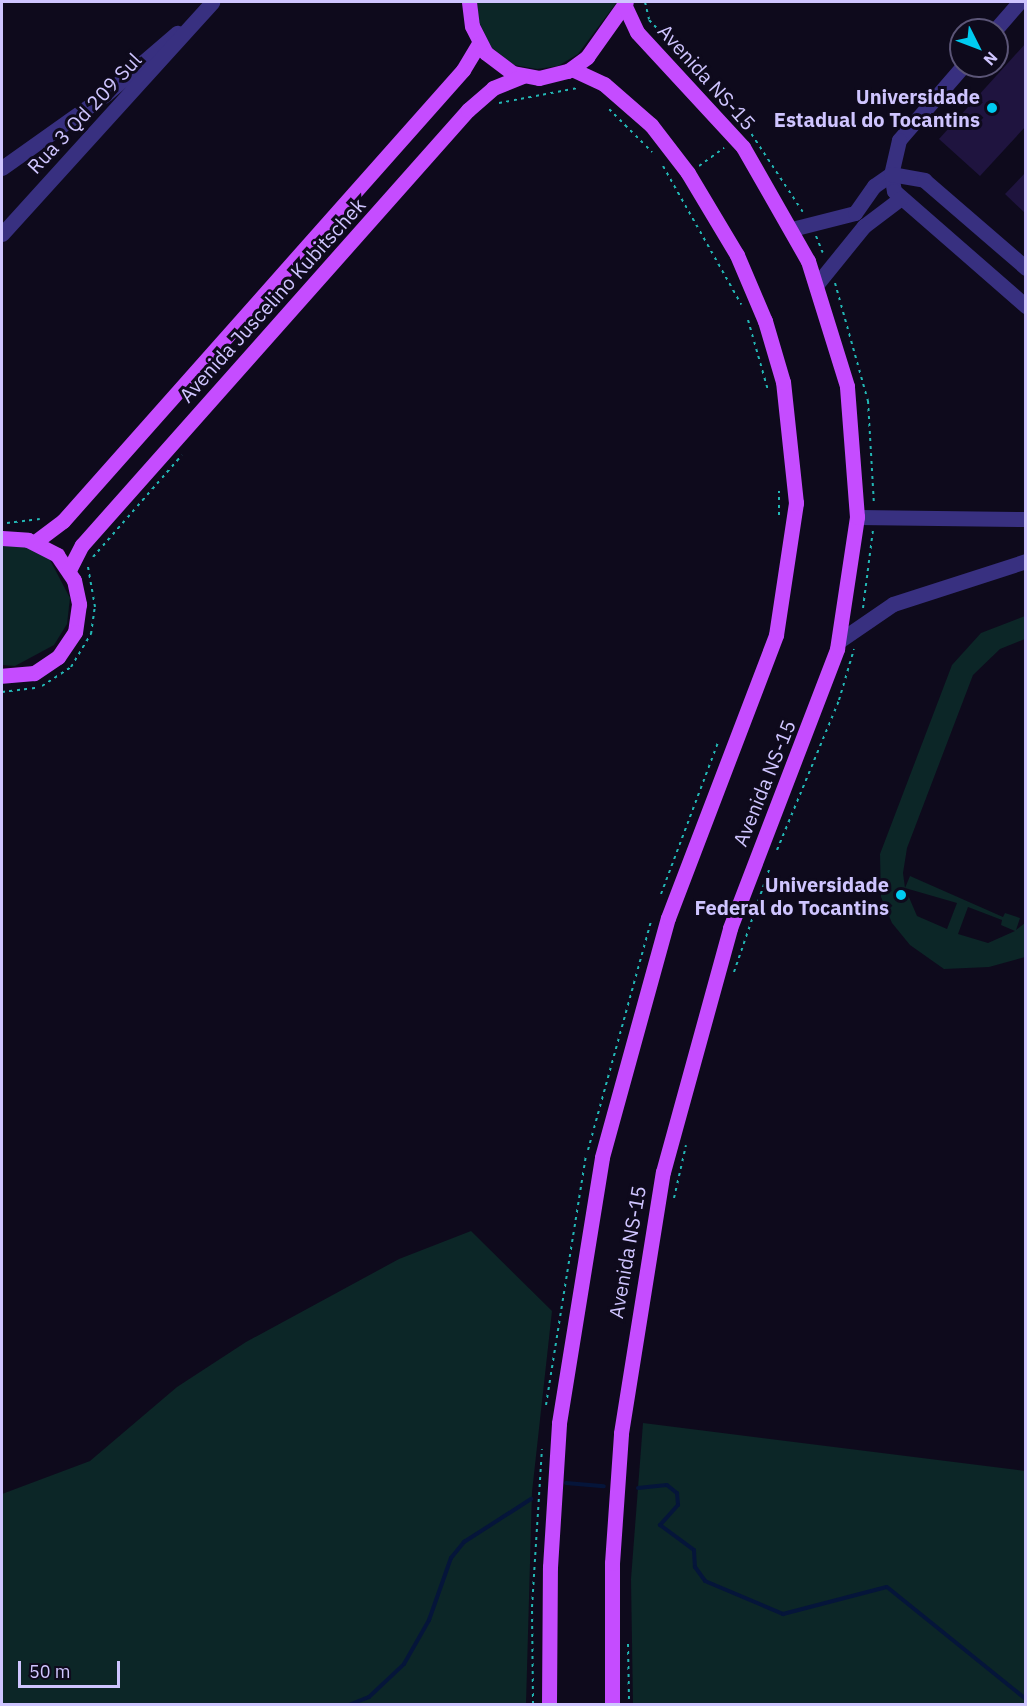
<!DOCTYPE html>
<html>
<head>
<meta charset="utf-8">
<style>
	body { margin:0 }
	#map { position:relative; width:1027px; height:1706px; overflow:hidden; background:#0e0a1c; font-family:"IBM Plex Sans",sans-serif }
	div>[style] { position:absolute }
	[style*='--x'] { left:calc(var(--x)*1px); top:calc(var(--y)*1px); width:calc(var(--w)*1px); rotate:calc(var(--a)*1deg) }
	.green>* { inset:0; background:#0c2627 }
	.stream>* { height:4px; margin:-2px; padding:0 2px; transform-origin:2px; border-radius:2px; background:#05153a }
	.building>* { inset:0; background:#1f143f }
	.path>* { height:2px; margin-top:-1px; transform-origin:0; background:repeating-linear-gradient(90deg,#22b6b4 0 3px,transparent 0 7.5px) }
	.minor>* { height:15px; margin:-7.5px; padding:0 7.5px; transform-origin:7.5px; border-radius:7.5px; background:#383080 }
	.major>* { height:15px; margin:-7.5px; padding:0 7.5px; transform-origin:7.5px; border-radius:7.5px; background:#c54cff }
	.dots>* { width:16px; height:16px; translate:-50% -50%; box-sizing:border-box; border:3px solid #0e0a1c; border-radius:50% }
	span { translate:-50% -50%; white-space:nowrap; text-align:center; line-height:1.15; -webkit-text-stroke:6px #0e0a1c; paint-order:stroke }
	.street-label { font-size:20px; color:#cfc5ff }
	.poi-label { font-size:20px; color:#cfc5ff; font-weight:700 }
	.right { translate:-100% -50%; text-align:right }
	.frame { position:absolute; inset:0; border:3px solid #cfc5ff; pointer-events:none }
	.north { position:absolute; left:949px; top:18px; width:60px; height:60px; box-sizing:border-box; background:#0e0a1c; border:2px solid #5b5577; border-radius:50%; rotate:132deg; font-size:16px; font-weight:700; line-height:24px; text-align:center; color:#cfc5ff }
	.north::after { content:''; display:block; margin:auto; width:21px; height:27px; background:#00cbf0; clip-path:polygon(50% 0,100% 100%,50% 72%,0 100%) }
	.scale { position:absolute; left:18px; top:1661px; width:102px; height:27px; box-sizing:border-box; border:3px solid #cfc5ff; border-top:0; padding-left:8px; font-size:18px; line-height:21px; white-space:nowrap; color:#cfc5ff; -webkit-text-stroke:4px #0e0a1c; paint-order:stroke }
</style>
</head>
<body>
<div id="map">
	<div class="green">
		<i style="clip-path:polygon(477px 2px,617px 2px,578px 54px,558px 66px,537px 69px,514px 65px,491px 47px,479px 22px)"></i>
		<i style="clip-path:polygon(2px 544px,32px 548px,49px 558px,70px 598px,67px 624px,54px 645px,15px 666px,2px 665px)"></i>
		<i style="clip-path:polygon(evenodd,1025px 616px,1025px 639px,1000px 649px,973px 675px,907px 848px,903px 873px,905px 888px,910px 876px,1003px 917px,1005px 913px,1020px 918px,1016px 930px,1025px 923px,1025px 957px,989px 967px,944px 969px,910px 945px,892px 923px,881px 897px,880px 854px,952px 665px,981px 633px,1025px 616px,905px 888px,957px 903px,947px 929px,917px 916px,905px 888px,1025px 616px,968px 907px,1002px 920px,1001px 925px,1015px 931px,988px 943px,958px 934px,968px 907px)"></i>
		<i style="clip-path:polygon(471px 1231px,552px 1311px,532px 1492px,526px 1704px,2px 1704px,2px 1494px,90px 1461px,177px 1387px,246px 1342px,399px 1259px)"></i>
		<i style="clip-path:polygon(643px 1423px,1025px 1471px,1025px 1704px,633px 1704px,631px 1579px)"></i>
	</div>
	<div class="stream">
		<i style="--x:566;--y:1483;--w:38;--a:5"></i>
		<i style="--x:638;--y:1488;--w:29;--a:-6"></i>
		<i style="--x:667;--y:1485;--w:13;--a:39"></i>
		<i style="--x:677;--y:1493;--w:12;--a:85"></i>
		<i style="--x:678;--y:1505;--w:27;--a:132"></i>
		<i style="--x:660;--y:1525;--w:42;--a:36.3"></i>
		<i style="--x:694;--y:1550;--w:17;--a:87"></i>
		<i style="--x:695;--y:1567;--w:17;--a:54"></i>
		<i style="--x:705;--y:1581;--w:85;--a:22.9"></i>
		<i style="--x:783;--y:1614;--w:107;--a:-14.6"></i>
		<i style="--x:887;--y:1587;--w:179;--a:38.9"></i>
		<i style="--x:351;--y:1704;--w:19;--a:-21"></i>
		<i style="--x:369;--y:1697;--w:48;--a:-43.3"></i>
		<i style="--x:404;--y:1664;--w:51;--a:-60.4"></i>
		<i style="--x:429;--y:1620;--w:66;--a:-70.5"></i>
		<i style="--x:451;--y:1558;--w:21;--a:-51"></i>
		<i style="--x:464;--y:1542;--w:80;--a:-32.7"></i>
	</div>
	<div class="building">
		<i style="clip-path:polygon(1026px 43px,1026px 126px,980px 176px,939px 139px)"></i>
		<i style="clip-path:polygon(1026px 172px,1026px 214px,1005px 194px)"></i>
	</div>
	<div class="path">
		<i style="--x:645;--y:2;--w:18;--a:77"></i>
		<i style="--x:649;--y:20;--w:124;--a:46"></i>
		<i style="--x:735;--y:109;--w:123;--a:56.6"></i>
		<i style="--x:499;--y:103;--w:80;--a:-10.8"></i>
		<i style="--x:609;--y:109;--w:61;--a:45"></i>
		<i style="--x:663;--y:166;--w:159;--a:60.5"></i>
		<i style="--x:699;--y:166;--w:31;--a:-36"></i>
		<i style="--x:816;--y:236;--w:18;--a:68"></i>
		<i style="--x:835;--y:283;--w:123;--a:74.4"></i>
		<i style="--x:868;--y:401;--w:103;--a:86.7"></i>
		<i style="--x:748;--y:320;--w:73;--a:74.1"></i>
		<i style="--x:779;--y:515;--w:24;--a:-90"></i>
		<i style="--x:7;--y:523;--w:33;--a:-7"></i>
		<i style="--x:93;--y:557;--w:135;--a:-48.9"></i>
		<i style="--x:863;--y:608;--w:79;--a:-82.7"></i>
		<i style="--x:42;--y:686;--w:35;--a:-33"></i>
		<i style="--x:71;--y:667;--w:39;--a:-59"></i>
		<i style="--x:91;--y:634;--w:27;--a:-82"></i>
		<i style="--x:95;--y:607;--w:41;--a:-99.9"></i>
		<i style="--x:2;--y:692;--w:35;--a:-7"></i>
		<i style="--x:777;--y:850;--w:162;--a:-67.5"></i>
		<i style="--x:839;--y:700;--w:53;--a:-73.6"></i>
		<i style="--x:661;--y:894;--w:162;--a:-69.4"></i>
		<i style="--x:734;--y:972;--w:111;--a:-71.1"></i>
		<i style="--x:588;--y:1150;--w:237;--a:-74.6"></i>
		<i style="--x:674;--y:1198;--w:54;--a:-77.2"></i>
		<i style="--x:546;--y:1405;--w:252;--a:-80.9"></i>
		<i style="--x:628;--y:1644;--w:60;--a:89"></i>
		<i style="--x:533;--y:1704;--w:97;--a:-90.6"></i>
		<i style="--x:532;--y:1607;--w:158;--a:-86.4"></i>
	</div>
	<div class="minor">
		<i style="--x:995;--y:30;--w:37;--a:-49"></i>
		<i style="--x:963;--y:66;--w:98;--a:130.9"></i>
		<i style="--x:899;--y:140;--w:35;--a:103"></i>
		<i style="--x:891;--y:174;--w:17;--a:80"></i>
		<i style="--x:894;--y:191;--w:175;--a:41.1"></i>
		<i style="--x:2;--y:168;--w:128;--a:-35.4"></i>
		<i style="--x:106;--y:94;--w:94;--a:-40.7"></i>
		<i style="--x:792;--y:229;--w:65;--a:-14.3"></i>
		<i style="--x:855;--y:213;--w:33;--a:-55"></i>
		<i style="--x:874;--y:186;--w:21;--a:-35"></i>
		<i style="--x:891;--y:174;--w:34;--a:10"></i>
		<i style="--x:924;--y:180;--w:135;--a:40.8"></i>
		<i style="--x:2;--y:234;--w:313;--a:-47.8"></i>
		<i style="--x:817;--y:284;--w:75;--a:-51"></i>
		<i style="--x:864;--y:226;--w:46;--a:-37.1"></i>
		<i style="--x:857;--y:517;--w:169;--a:0.7"></i>
		<i style="--x:839;--y:641;--w:65;--a:-34.4"></i>
		<i style="--x:893;--y:604;--w:140;--a:-17.9"></i>
	</div>
	<div class="major">
		<i style="--x:469;--y:2;--w:24;--a:83"></i>
		<i style="--x:472;--y:26;--w:30;--a:63"></i>
		<i style="--x:486;--y:53;--w:34;--a:37"></i>
		<i style="--x:513;--y:73;--w:26;--a:11"></i>
		<i style="--x:539;--y:78;--w:30;--a:-14"></i>
		<i style="--x:568;--y:71;--w:24;--a:-36"></i>
		<i style="--x:587;--y:57;--w:67;--a:-54.7"></i>
		<i style="--x:2;--y:538;--w:26;--a:4"></i>
		<i style="--x:28;--y:540;--w:33;--a:27"></i>
		<i style="--x:57;--y:555;--w:30;--a:56"></i>
		<i style="--x:74;--y:580;--w:25;--a:78"></i>
		<i style="--x:79;--y:604;--w:28;--a:98"></i>
		<i style="--x:75;--y:632;--w:30;--a:124"></i>
		<i style="--x:58;--y:657;--w:29;--a:146"></i>
		<i style="--x:34;--y:673;--w:32;--a:175"></i>
		<i style="--x:35;--y:542;--w:35;--a:-37"></i>
		<i style="--x:63;--y:521;--w:603;--a:-48.43"></i>
		<i style="--x:463;--y:70;--w:31;--a:-59"></i>
		<i style="--x:69;--y:570;--w:28;--a:-63"></i>
		<i style="--x:82;--y:545;--w:582;--a:-48.42"></i>
		<i style="--x:468;--y:110;--w:33;--a:-41"></i>
		<i style="--x:493;--y:88;--w:32;--a:-22"></i>
		<i style="--x:549;--y:1704;--w:137;--a:-89.6"></i>
		<i style="--x:550;--y:1567;--w:144;--a:-86.4"></i>
		<i style="--x:559;--y:1423;--w:269;--a:-80.8"></i>
		<i style="--x:602;--y:1157;--w:248;--a:-74.6"></i>
		<i style="--x:668;--y:918;--w:303;--a:-69.1"></i>
		<i style="--x:776;--y:635;--w:134;--a:-81.4"></i>
		<i style="--x:796;--y:503;--w:122;--a:-96.1"></i>
		<i style="--x:783;--y:382;--w:64;--a:-106.4"></i>
		<i style="--x:765;--y:321;--w:72;--a:-113"></i>
		<i style="--x:737;--y:255;--w:96;--a:-120.9"></i>
		<i style="--x:688;--y:173;--w:61;--a:-127.6"></i>
		<i style="--x:651;--y:125;--w:62;--a:-138.9"></i>
		<i style="--x:604;--y:84;--w:35;--a:-155"></i>
		<i style="--x:612;--y:1704;--w:141;--a:-90"></i>
		<i style="--x:612;--y:1563;--w:130;--a:-86"></i>
		<i style="--x:621;--y:1433;--w:264;--a:-80.9"></i>
		<i style="--x:663;--y:1172;--w:253;--a:-74.6"></i>
		<i style="--x:730;--y:928;--w:299;--a:-69"></i>
		<i style="--x:837;--y:649;--w:134;--a:-81.4"></i>
		<i style="--x:857;--y:517;--w:131;--a:-94.4"></i>
		<i style="--x:847;--y:386;--w:131;--a:-107.3"></i>
		<i style="--x:808;--y:261;--w:131;--a:-119.7"></i>
		<i style="--x:743;--y:147;--w:156;--a:-132.7"></i>
		<i style="--x:637;--y:32;--w:29;--a:-115"></i>
	</div>
	<div class="dots">
		<i style="left:992px;top:108px;background:#00cbf0"></i>
		<i style="left:901px;top:895px;background:#00cbf0"></i>
	</div>
	<div class="street-label">
		<span style="left:707px;top:77px;rotate:48deg">Avenida NS-15</span>
		<span style="left:84px;top:113px;rotate:-47deg">Rua 3 Qd 209 Sul</span>
		<span style="left:272px;top:300px;rotate:-48deg">Avenida Juscelino Kubitschek</span>
		<span style="left:764px;top:783px;rotate:-68deg">Avenida NS-15</span>
		<span style="left:627px;top:1252px;rotate:-80deg">Avenida NS-15</span>
	</div>
	<div class="poi-label">
		<span class="right" style="left:980px;top:108px">Universidade<br>Estadual do Tocantins</span>
		<span class="right" style="left:889px;top:896px">Universidade<br>Federal do Tocantins</span>
	</div>
	<div class="frame"></div>
	<div class="north">N</div>
	<div class="scale">50 m</div>
</div>
</body>
</html>
